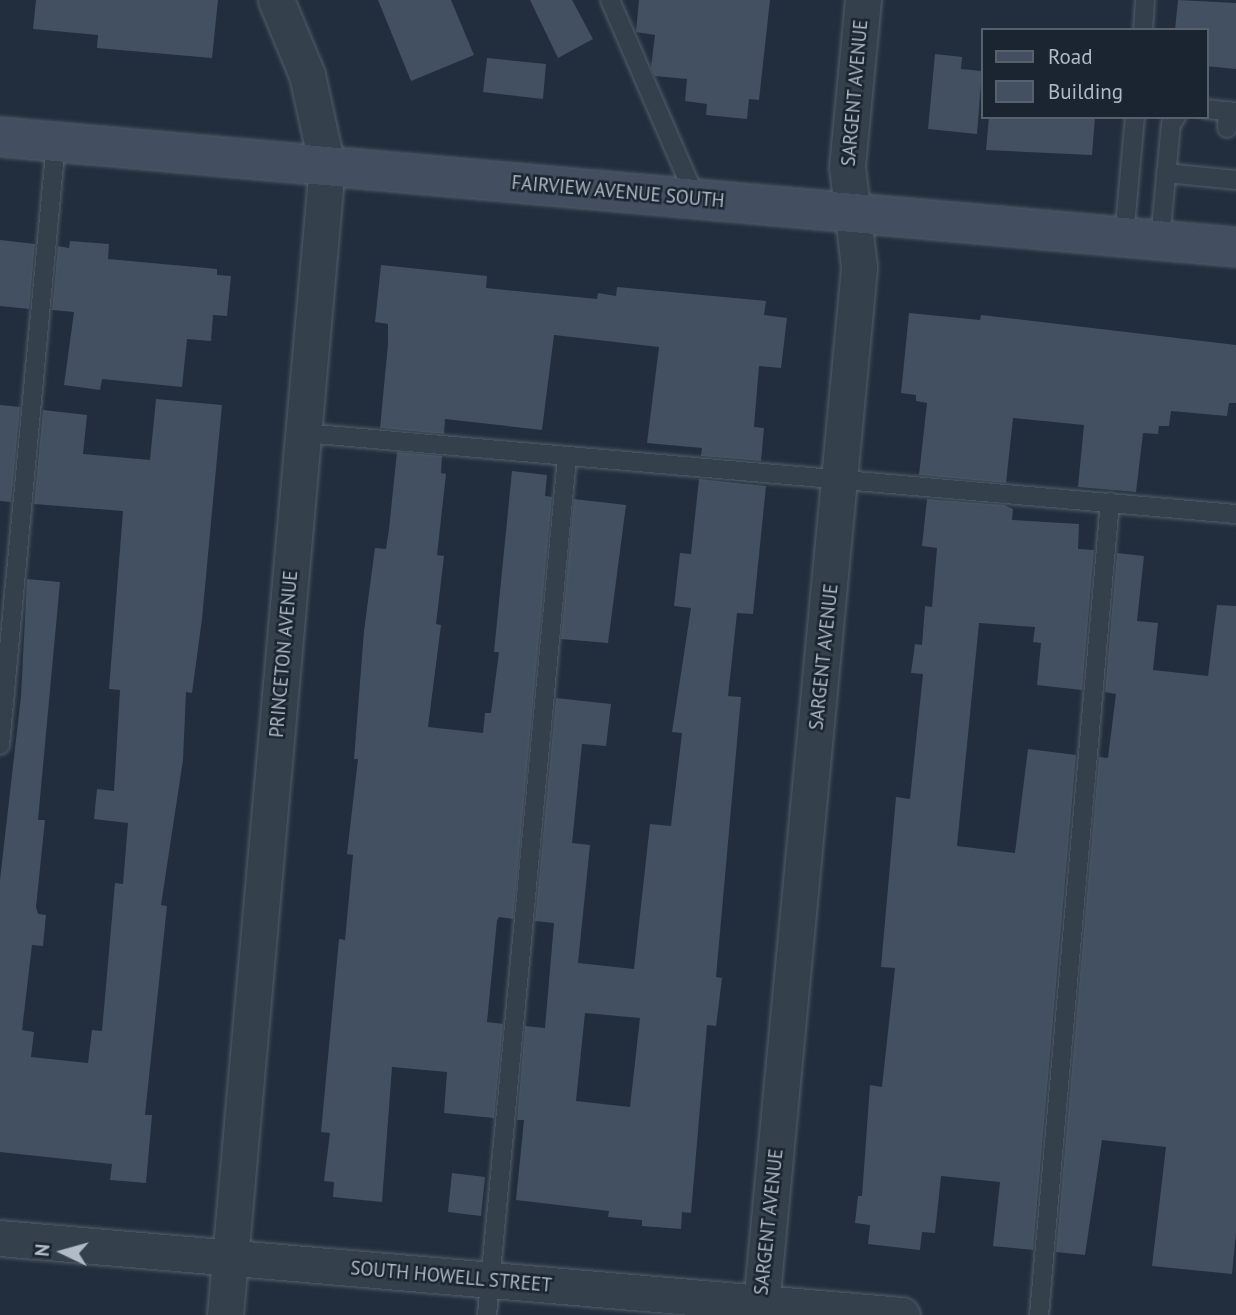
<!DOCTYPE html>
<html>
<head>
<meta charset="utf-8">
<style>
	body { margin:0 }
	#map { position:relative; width:1236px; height:1315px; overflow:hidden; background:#222e3d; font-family:"PT Sans",sans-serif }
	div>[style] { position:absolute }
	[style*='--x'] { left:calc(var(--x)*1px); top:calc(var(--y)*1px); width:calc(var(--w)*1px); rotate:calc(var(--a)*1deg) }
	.building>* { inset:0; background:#425061 }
	.roads { filter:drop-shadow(0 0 2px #545e6b) drop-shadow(0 0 2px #545e6b) }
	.lane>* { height:18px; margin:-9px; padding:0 9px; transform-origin:9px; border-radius:9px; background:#35404d }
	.street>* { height:35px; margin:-17.5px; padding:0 17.5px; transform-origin:17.5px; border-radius:17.5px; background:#35404d }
	.secondary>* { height:38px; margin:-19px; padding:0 19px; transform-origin:19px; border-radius:19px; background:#434f60 }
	span { translate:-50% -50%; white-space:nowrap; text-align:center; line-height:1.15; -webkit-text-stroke:5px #1b2531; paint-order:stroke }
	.street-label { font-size:19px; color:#b1bbc8 }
	.legend { position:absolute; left:981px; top:28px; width:228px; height:91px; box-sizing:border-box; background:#1b2531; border:2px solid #57616d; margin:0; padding:9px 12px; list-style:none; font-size:21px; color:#b1bbc8 }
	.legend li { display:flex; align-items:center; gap:14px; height:35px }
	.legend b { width:35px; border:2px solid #57616d }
	.north { position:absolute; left:28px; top:1217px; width:70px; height:70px; -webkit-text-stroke:5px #1b2531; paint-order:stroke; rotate:275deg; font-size:19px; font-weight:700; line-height:28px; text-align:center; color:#b1bbc8 }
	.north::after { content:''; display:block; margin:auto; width:24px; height:32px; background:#b1bbc8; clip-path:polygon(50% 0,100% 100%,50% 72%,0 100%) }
</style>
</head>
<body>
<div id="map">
	<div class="building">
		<i style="clip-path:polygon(36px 0,218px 0,212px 58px,97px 48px,98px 35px,33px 29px)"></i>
		<i style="clip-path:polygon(378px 0,451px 0,474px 55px,411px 81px)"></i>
		<i style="clip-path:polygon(530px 0,572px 0,593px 39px,558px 58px)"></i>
		<i style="clip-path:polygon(639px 0,770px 0,759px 100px,749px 99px,747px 119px,706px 115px,707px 104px,685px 101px,687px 79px,655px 76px,651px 67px,655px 35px,636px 32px)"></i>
		<i style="clip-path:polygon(1178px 0,1236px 3px,1236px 69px,1206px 66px,1206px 30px,1175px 30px)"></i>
		<i style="clip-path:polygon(935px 54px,962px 57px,961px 69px,982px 71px,977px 134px,928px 129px)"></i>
		<i style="clip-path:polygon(487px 58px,546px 64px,543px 99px,483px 92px)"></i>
		<i style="clip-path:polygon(989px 117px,1095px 117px,1092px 155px,986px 150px)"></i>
		<i style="clip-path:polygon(0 240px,35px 244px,29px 309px,0 306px)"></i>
		<i style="clip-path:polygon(70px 241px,109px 244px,108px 259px,217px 269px,217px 275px,231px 276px,227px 316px,213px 315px,211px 341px,187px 339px,182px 387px,102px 379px,100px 390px,64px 385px,74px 312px,52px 310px,58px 246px,69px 248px)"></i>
		<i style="clip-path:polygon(381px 265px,487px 276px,486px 288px,597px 299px,598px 293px,616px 296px,617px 287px,766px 301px,764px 315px,787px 318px,781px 368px,759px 366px,754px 427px,764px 428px,761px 461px,701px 456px,702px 448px,647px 443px,659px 347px,554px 335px,542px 430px,445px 419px,444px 434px,380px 428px,388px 344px,388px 324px,375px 322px)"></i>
		<i style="clip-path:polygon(909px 313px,980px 320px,981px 315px,1236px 345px,1236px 403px,1229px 403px,1227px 416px,1171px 411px,1169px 426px,1159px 426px,1158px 434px,1143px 433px,1136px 492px,1078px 487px,1084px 425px,1013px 418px,1006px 483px,919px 475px,927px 403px,916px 401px,916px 395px,901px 393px)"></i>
		<i style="clip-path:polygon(156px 399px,222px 405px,202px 619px,192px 693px,186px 692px,183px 760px,161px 905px,167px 906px,145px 1115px,152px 1115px,146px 1183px,110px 1180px,112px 1164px,0 1152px,0 880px,21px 696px,27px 579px,60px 582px,38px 820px,45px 820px,36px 907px,38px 914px,46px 915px,43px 946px,32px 945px,22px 1030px,34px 1032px,31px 1057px,88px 1063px,92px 1030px,102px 1031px,115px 883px,123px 884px,128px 823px,94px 819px,97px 789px,114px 791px,120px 690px,109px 689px,123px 511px,34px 504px,43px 410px,87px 415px,83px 454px,150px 460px)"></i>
		<i style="clip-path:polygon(0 405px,20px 407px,11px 502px,0 501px)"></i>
		<i style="clip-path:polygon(397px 452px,442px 456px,441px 473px,446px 474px,437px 555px,444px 556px,436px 624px,441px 625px,428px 727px,483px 733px,485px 713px,491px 713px,499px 652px,494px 652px,512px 471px,547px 475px,545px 496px,552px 497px,513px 919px,499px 917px,497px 921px,487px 1022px,503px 1024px,494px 1118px,444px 1113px,447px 1072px,392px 1067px,382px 1202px,333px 1197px,334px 1182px,324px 1181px,330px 1133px,321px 1132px,339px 939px,345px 940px,353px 855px,347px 854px,358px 759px,354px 759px,364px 631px,375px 548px,386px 549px,389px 529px)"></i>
		<i style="clip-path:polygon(evenodd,699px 479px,766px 486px,753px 614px,737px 613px,728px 696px,741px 697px,716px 977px,722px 978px,716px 1026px,707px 1025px,691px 1213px,682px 1212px,681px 1229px,642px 1226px,642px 1220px,608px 1217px,609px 1211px,516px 1200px,524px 1120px,517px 1120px,525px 1026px,545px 1028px,554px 923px,535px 921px,556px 698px,611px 704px,606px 746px,582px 744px,572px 843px,590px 845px,578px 963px,634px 969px,650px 824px,671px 826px,682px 733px,672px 732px,691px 608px,674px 606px,680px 553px,691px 554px,699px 479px,585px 1013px,640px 1018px,630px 1107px,576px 1101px,585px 1013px)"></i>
		<i style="clip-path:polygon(574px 499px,626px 505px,608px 643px,561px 639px)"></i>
		<i style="clip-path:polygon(927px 499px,1004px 505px,1013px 509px,1012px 520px,1079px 524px,1078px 549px,1094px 550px,1082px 690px,1037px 685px,1041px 643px,1033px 642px,1035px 627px,979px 623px,957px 846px,1015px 853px,1028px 749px,1076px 755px,1033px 1250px,993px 1246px,1000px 1182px,941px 1176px,935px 1233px,922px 1232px,920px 1250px,868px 1244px,870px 1225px,855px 1223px,858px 1196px,862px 1196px,870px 1085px,882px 1087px,895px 968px,881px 967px,896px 797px,910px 799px,923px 674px,911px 673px,915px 644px,922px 645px,925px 606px,932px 607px,937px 548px,922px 546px)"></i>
		<i style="clip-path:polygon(1117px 553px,1144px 556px,1137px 621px,1158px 623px,1153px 670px,1208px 676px,1217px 605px,1236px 606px,1236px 1232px,1232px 1274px,1152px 1266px,1166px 1147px,1102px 1140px,1085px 1255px,1056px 1252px,1099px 757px,1108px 758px,1116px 694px,1105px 692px)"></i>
		<i style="clip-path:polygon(452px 1173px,485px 1177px,481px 1216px,448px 1212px)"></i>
	</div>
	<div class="roads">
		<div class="lane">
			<i style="--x:610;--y:0;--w:217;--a:66.6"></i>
			<i style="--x:1143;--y:30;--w:30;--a:-86"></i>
			<i style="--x:1206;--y:109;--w:30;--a:6"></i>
			<i style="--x:1227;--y:128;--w:17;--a:-87"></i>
			<i style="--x:1166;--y:173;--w:70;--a:5.7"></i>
			<i style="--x:1124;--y:237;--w:121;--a:-84.8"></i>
			<i style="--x:1160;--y:240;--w:117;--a:-84.6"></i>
			<i style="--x:1171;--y:124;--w:9;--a:-54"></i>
			<i style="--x:304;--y:433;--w:936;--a:4.97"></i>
			<i style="--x:0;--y:745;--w:606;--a:-84.69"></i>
			<i style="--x:487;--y:1315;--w:862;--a:-84.67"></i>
			<i style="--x:1039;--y:1315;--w:816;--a:-85.01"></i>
		</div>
		<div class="street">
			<i style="--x:0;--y:1238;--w:905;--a:4.88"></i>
			<i style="--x:225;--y:1315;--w:1154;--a:-84.93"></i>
			<i style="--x:327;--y:166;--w:93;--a:-102.4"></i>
			<i style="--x:307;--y:75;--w:81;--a:-112.5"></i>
			<i style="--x:760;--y:1315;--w:1053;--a:-84.6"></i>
			<i style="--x:859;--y:267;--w:102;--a:-96.8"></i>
			<i style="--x:847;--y:166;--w:167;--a:-84.5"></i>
		</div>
		<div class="secondary">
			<i style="--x:0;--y:137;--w:1241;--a:5.09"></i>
		</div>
	</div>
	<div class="street-label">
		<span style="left:855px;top:93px;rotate:-85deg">SARGENT AVENUE</span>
		<span style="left:618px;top:192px;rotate:5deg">FAIRVIEW AVENUE SOUTH</span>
		<span style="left:284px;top:654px;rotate:-85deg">PRINCETON AVENUE</span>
		<span style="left:824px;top:657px;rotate:-84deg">SARGENT AVENUE</span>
		<span style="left:769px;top:1222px;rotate:-84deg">SARGENT AVENUE</span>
		<span style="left:451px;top:1277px;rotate:5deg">SOUTH HOWELL STREET</span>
	</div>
	<ul class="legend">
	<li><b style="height:9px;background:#434f60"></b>Road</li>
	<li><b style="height:19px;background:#425061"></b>Building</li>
	</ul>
	<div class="north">N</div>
</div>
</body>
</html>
